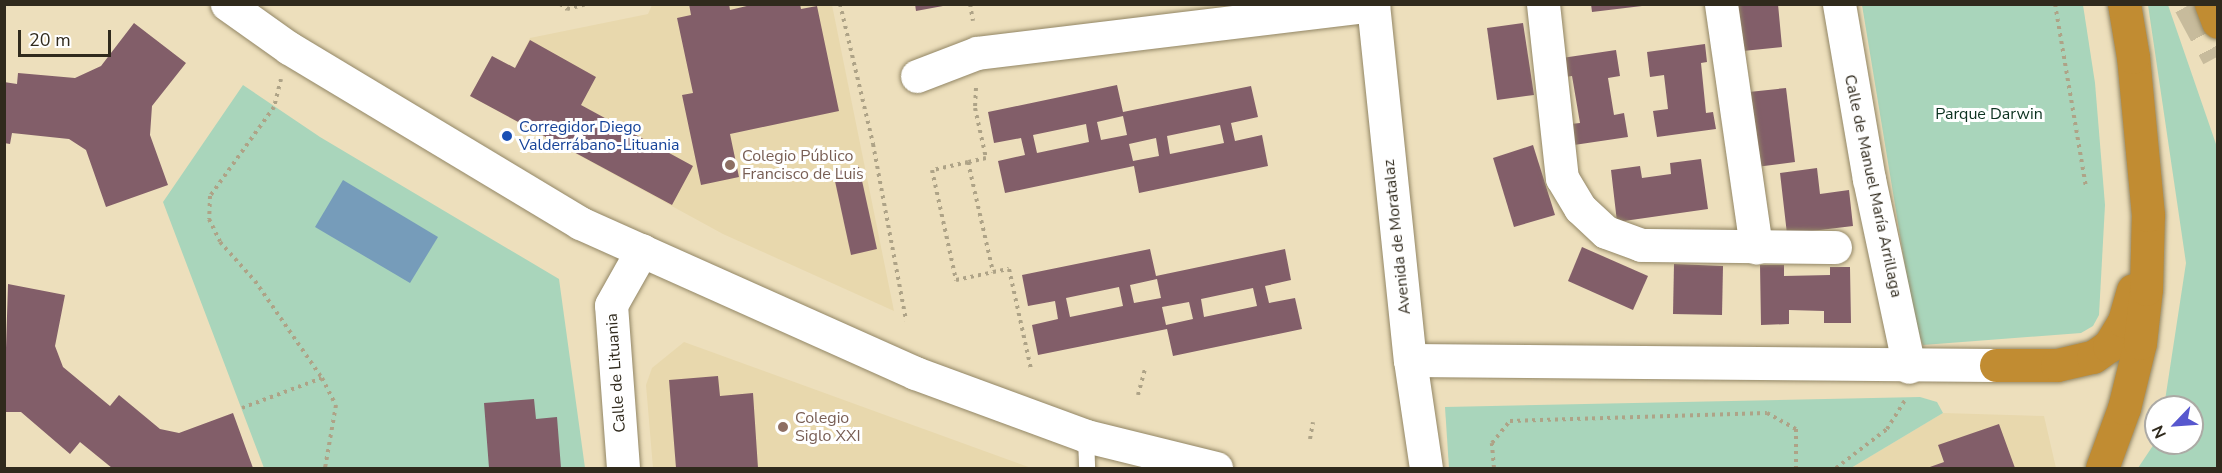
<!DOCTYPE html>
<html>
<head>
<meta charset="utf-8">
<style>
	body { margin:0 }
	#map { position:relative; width:2222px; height:473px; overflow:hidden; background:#eddfbc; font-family:"Nunito Sans",sans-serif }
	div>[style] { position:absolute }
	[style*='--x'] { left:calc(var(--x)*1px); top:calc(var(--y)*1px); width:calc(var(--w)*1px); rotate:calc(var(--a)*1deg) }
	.built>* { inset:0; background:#e8d8ad }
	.green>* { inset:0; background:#a9d5bb }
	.water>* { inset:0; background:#769cba }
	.building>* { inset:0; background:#825e69 }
	.motorway-tunnel>* { height:33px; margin-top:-16.5px; transform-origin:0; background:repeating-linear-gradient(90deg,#c7bb9c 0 33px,transparent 0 49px) }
	.path>* { height:4px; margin-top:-2px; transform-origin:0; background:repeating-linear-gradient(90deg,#aea387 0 3px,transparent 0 7.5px) }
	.roads { filter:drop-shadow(0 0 2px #928665) drop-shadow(0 0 2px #928665) }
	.service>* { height:16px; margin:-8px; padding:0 8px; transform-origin:8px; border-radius:8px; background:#fff }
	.minor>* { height:33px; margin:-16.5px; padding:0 16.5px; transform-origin:16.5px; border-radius:16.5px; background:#fff }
	.tertiary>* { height:33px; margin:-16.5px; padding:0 16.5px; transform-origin:16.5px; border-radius:16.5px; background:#fff }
	.motorway>* { height:33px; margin:-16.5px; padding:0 16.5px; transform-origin:16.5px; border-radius:16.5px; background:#c18c32 }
	.dots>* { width:16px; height:16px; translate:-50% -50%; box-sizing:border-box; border:3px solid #fff; border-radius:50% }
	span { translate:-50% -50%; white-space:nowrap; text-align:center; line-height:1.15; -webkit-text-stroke:6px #fff; paint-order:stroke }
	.park-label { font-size:16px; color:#0c3220 }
	.transit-label { font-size:16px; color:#164399 }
	.left { translate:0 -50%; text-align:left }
	.education-label { font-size:16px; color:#785e54 }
	.street-label { font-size:16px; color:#302a1d }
	.frame { position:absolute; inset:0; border:6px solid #302a1d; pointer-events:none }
	.north { position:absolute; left:2144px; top:395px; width:60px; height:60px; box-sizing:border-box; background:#fff; border:2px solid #acaaa5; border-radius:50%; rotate:245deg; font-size:16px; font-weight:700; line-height:24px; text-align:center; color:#302a1d }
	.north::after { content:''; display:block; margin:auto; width:21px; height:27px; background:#5757ce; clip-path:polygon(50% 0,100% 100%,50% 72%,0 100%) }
	.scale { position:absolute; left:18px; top:30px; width:93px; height:27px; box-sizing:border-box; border:3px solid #302a1d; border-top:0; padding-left:8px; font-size:18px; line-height:21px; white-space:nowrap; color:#302a1d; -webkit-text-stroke:4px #fff; paint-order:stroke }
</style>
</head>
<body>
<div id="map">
	<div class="built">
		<i style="clip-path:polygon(652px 5px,832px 5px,894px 311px,723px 234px,470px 96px,492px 56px,515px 68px,530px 38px,648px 14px)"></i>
		<i style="clip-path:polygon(684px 342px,1031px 468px,653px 468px,646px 385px,652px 368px)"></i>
		<i style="clip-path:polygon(1943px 413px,2044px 416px,2056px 468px,1851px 468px)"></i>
	</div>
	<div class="green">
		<i style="clip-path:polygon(1862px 5px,2083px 5px,2095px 83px,2105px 205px,2099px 315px,2093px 326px,2081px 333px,1923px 345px,1914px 320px)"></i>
		<i style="clip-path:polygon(2148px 5px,2168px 5px,2217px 147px,2217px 468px,2138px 468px,2156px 441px,2192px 443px,2192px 407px,2164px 407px,2186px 263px)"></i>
		<i style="clip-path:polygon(243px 85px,320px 137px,559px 279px,585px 468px,264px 468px,163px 202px)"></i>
		<i style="clip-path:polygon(1920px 397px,1937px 402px,1943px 413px,1851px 468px,1449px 468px,1445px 407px)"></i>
	</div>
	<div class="water">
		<i style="clip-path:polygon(343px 180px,438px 237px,410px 283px,315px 227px)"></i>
	</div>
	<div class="building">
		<i style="clip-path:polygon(689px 4px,729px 4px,730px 10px,755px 4px,800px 4px,801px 9px,817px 6px,839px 111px,730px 134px,739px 177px,701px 185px,682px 95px,693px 93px,677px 18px,691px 15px)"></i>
		<i style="clip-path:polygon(915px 4px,943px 4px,943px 6px,916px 11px)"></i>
		<i style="clip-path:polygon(1591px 4px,1642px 4px,1642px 6px,1592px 12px)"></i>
		<i style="clip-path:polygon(1738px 4px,1778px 4px,1782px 47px,1743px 51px)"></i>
		<i style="clip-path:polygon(134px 23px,186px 63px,152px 106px,150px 135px,168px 185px,106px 207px,86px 150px,69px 139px,12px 133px,10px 144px,4px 143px,4px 82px,17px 84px,18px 73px,75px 78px,101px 66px)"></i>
		<i style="clip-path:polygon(1523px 23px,1534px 95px,1497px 100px,1487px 28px)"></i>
		<i style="clip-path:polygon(530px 40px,596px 77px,581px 105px,693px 166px,672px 205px,470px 96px,492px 56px,515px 68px)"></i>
		<i style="clip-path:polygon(1705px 44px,1707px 62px,1701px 63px,1706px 113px,1713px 112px,1716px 129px,1657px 137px,1653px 111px,1668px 109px,1664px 75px,1650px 77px,1647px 52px)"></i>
		<i style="clip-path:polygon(1616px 50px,1620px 76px,1608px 78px,1614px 115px,1624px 113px,1628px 137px,1574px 145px,1571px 124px,1580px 123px,1572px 76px,1565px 77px,1562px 58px)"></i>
		<i style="clip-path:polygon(evenodd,1117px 85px,1123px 112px,1251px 86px,1258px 117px,1231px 123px,1235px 141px,1262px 135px,1268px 166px,1139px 193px,1134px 166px,1005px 193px,998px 161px,1025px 155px,1021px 138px,994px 143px,988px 112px,1117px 85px,1123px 116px,1127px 135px,1101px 140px,1097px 122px,1123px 116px,1117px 85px,1086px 124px,1089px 142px,1037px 153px,1033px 135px,1086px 124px,1117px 85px,1220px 125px,1224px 143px,1170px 154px,1167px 136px,1220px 125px,1117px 85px,1156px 138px,1159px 156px,1133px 161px,1129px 144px,1156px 138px)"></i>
		<i style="clip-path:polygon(1786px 88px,1795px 162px,1756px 167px,1749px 92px)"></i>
		<i style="clip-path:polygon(1533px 145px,1555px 215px,1514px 227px,1493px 158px)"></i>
		<i style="clip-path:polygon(1701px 159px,1708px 209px,1617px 222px,1611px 170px,1640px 166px,1642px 178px,1671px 174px,1670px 163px)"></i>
		<i style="clip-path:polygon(859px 167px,877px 249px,851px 255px,833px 172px)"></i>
		<i style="clip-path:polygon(1817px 168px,1820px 194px,1849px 190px,1853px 226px,1787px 234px,1780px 173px)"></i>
		<i style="clip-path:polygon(1582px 247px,1648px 276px,1633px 310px,1568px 281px)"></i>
		<i style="clip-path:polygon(evenodd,1150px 249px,1156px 276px,1285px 249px,1291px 280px,1265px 286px,1269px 303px,1295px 298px,1302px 329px,1173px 356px,1167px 329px,1038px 355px,1032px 325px,1058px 319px,1055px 301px,1028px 306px,1022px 275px,1150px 249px,1157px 279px,1161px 298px,1134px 303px,1130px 285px,1157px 279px,1150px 249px,1119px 287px,1123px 306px,1070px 317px,1066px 298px,1119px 287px,1150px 249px,1253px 288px,1257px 306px,1204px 317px,1201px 299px,1253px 288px,1150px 249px,1189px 302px,1193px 319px,1166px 325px,1162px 307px,1189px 302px)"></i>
		<i style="clip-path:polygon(1674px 264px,1723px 266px,1722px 315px,1673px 314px)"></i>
		<i style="clip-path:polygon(1760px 265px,1784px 265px,1784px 276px,1830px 275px,1830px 267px,1850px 267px,1851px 323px,1824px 323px,1824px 311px,1789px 310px,1789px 324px,1761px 325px)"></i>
		<i style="clip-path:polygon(8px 284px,65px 295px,55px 346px,63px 367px,110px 406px,119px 395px,160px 429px,179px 433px,233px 413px,253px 468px,112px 468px,80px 442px,70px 454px,21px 412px,4px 412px)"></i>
		<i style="clip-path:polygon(718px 376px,720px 396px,753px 393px,758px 468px,676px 468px,669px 380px)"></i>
		<i style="clip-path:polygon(534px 399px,536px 419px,557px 417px,561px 468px,489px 468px,484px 403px)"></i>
		<i style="clip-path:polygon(1999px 424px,2015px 468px,1927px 468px,1944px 462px,1938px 445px)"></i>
	</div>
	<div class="motorway-tunnel">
		<i style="--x:2190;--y:4;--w:59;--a:61.7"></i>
	</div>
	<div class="path">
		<i style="--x:560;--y:4;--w:9;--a:36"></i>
		<i style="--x:567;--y:9;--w:21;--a:-14"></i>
		<i style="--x:840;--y:4;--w:144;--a:76.7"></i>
		<i style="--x:873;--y:144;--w:180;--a:79.4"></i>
		<i style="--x:970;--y:4;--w:17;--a:80"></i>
		<i style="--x:2055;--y:4;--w:187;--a:80.4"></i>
		<i style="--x:281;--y:79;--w:29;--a:104"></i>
		<i style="--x:274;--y:107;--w:110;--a:125.7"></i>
		<i style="--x:210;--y:196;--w:23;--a:92"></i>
		<i style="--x:209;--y:219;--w:25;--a:64"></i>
		<i style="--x:220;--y:242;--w:52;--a:48.1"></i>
		<i style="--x:255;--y:281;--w:118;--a:55.4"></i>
		<i style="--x:322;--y:378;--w:30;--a:63"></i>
		<i style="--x:336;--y:405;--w:64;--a:99.9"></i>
		<i style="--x:976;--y:88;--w:20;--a:93"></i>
		<i style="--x:975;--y:108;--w:51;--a:77.6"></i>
		<i style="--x:986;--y:158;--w:18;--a:167"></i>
		<i style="--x:968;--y:162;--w:113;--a:77.2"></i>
		<i style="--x:993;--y:272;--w:16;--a:-11"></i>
		<i style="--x:1009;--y:269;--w:102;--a:77.6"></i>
		<i style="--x:968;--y:162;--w:37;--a:167"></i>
		<i style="--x:932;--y:170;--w:113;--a:77.7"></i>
		<i style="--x:956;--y:280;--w:38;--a:-12"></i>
		<i style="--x:1138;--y:395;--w:27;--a:-75"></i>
		<i style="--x:242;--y:408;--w:85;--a:-20.6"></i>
		<i style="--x:1310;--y:439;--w:17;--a:-80"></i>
		<i style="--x:1494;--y:468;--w:25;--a:-95"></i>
		<i style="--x:1492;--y:443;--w:28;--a:-51"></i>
		<i style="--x:1510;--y:421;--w:257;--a:-1.8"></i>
		<i style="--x:1767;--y:413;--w:33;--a:29"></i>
		<i style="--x:1796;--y:429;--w:39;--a:90"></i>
		<i style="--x:1836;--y:468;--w:64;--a:-37.4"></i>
		<i style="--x:1887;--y:429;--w:36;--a:-58"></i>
	</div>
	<div class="roads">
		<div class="service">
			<i style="--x:1086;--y:436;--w:32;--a:88"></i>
		</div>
		<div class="minor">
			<i style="--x:1543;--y:4;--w:175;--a:83.8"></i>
			<i style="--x:1562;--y:178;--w:35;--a:59"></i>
			<i style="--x:1580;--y:208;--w:35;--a:43"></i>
			<i style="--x:1606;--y:232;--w:37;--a:20"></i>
			<i style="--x:1641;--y:245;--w:194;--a:0.6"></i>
			<i style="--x:1721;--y:4;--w:246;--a:81.8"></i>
			<i style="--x:1839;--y:4;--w:178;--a:80.3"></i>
			<i style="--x:1869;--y:179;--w:192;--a:78"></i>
			<i style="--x:917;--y:76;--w:64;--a:-21"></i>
			<i style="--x:977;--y:53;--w:399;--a:-6.9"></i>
			<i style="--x:1410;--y:360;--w:586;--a:0.49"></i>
			<i style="--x:623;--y:468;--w:163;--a:-94.2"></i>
			<i style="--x:611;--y:305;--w:63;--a:-60.6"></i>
		</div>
		<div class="tertiary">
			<i style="--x:227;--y:4;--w:76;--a:35.4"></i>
			<i style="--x:289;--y:48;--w:340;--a:31"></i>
			<i style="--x:580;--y:223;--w:367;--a:24.1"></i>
			<i style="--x:915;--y:373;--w:182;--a:20.2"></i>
			<i style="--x:1086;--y:436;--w:134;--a:13.8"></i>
			<i style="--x:1373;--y:4;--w:358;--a:84.1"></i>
			<i style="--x:1410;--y:360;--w:109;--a:81.6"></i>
		</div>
		<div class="motorway">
			<i style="--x:2211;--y:4;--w:19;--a:69"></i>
			<i style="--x:1996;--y:365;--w:61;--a:0"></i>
			<i style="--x:2057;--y:365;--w:37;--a:-13"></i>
			<i style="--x:2093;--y:357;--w:19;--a:-35"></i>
			<i style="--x:2109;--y:346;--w:29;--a:-59"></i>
			<i style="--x:2124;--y:321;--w:32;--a:-74"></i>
			<i style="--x:2102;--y:468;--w:64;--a:-69.9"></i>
			<i style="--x:2124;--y:408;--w:67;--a:-76.2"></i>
			<i style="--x:2140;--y:343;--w:54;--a:-83.7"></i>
			<i style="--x:2146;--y:289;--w:74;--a:-88.5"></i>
			<i style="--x:2148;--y:215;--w:159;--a:-95.4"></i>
			<i style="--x:2133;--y:57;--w:54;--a:-99.6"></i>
		</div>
	</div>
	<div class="dots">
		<i style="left:507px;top:136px;background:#1a4fb4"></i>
		<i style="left:730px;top:165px;background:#8d6e63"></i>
		<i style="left:783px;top:427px;background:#8d6e63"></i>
	</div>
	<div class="park-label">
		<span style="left:1989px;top:114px">Parque Darwin</span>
	</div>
	<div class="transit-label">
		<span class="left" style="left:519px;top:136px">Corregidor Diego<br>Valderrábano-Lituania</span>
	</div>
	<div class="education-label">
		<span class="left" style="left:742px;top:165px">Colegio Público<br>Francisco de Luis</span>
		<span class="left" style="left:795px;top:427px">Colegio<br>Siglo XXI</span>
	</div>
	<div class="street-label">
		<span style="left:1873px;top:186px;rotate:78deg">Calle de Manuel María Arrillaga</span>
		<span style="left:1397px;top:237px;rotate:-96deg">Avenida de Moratalaz</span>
		<span style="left:616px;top:373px;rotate:-94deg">Calle de Lituania</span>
	</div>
	<div class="frame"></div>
	<div class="north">N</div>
	<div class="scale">20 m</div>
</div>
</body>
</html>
